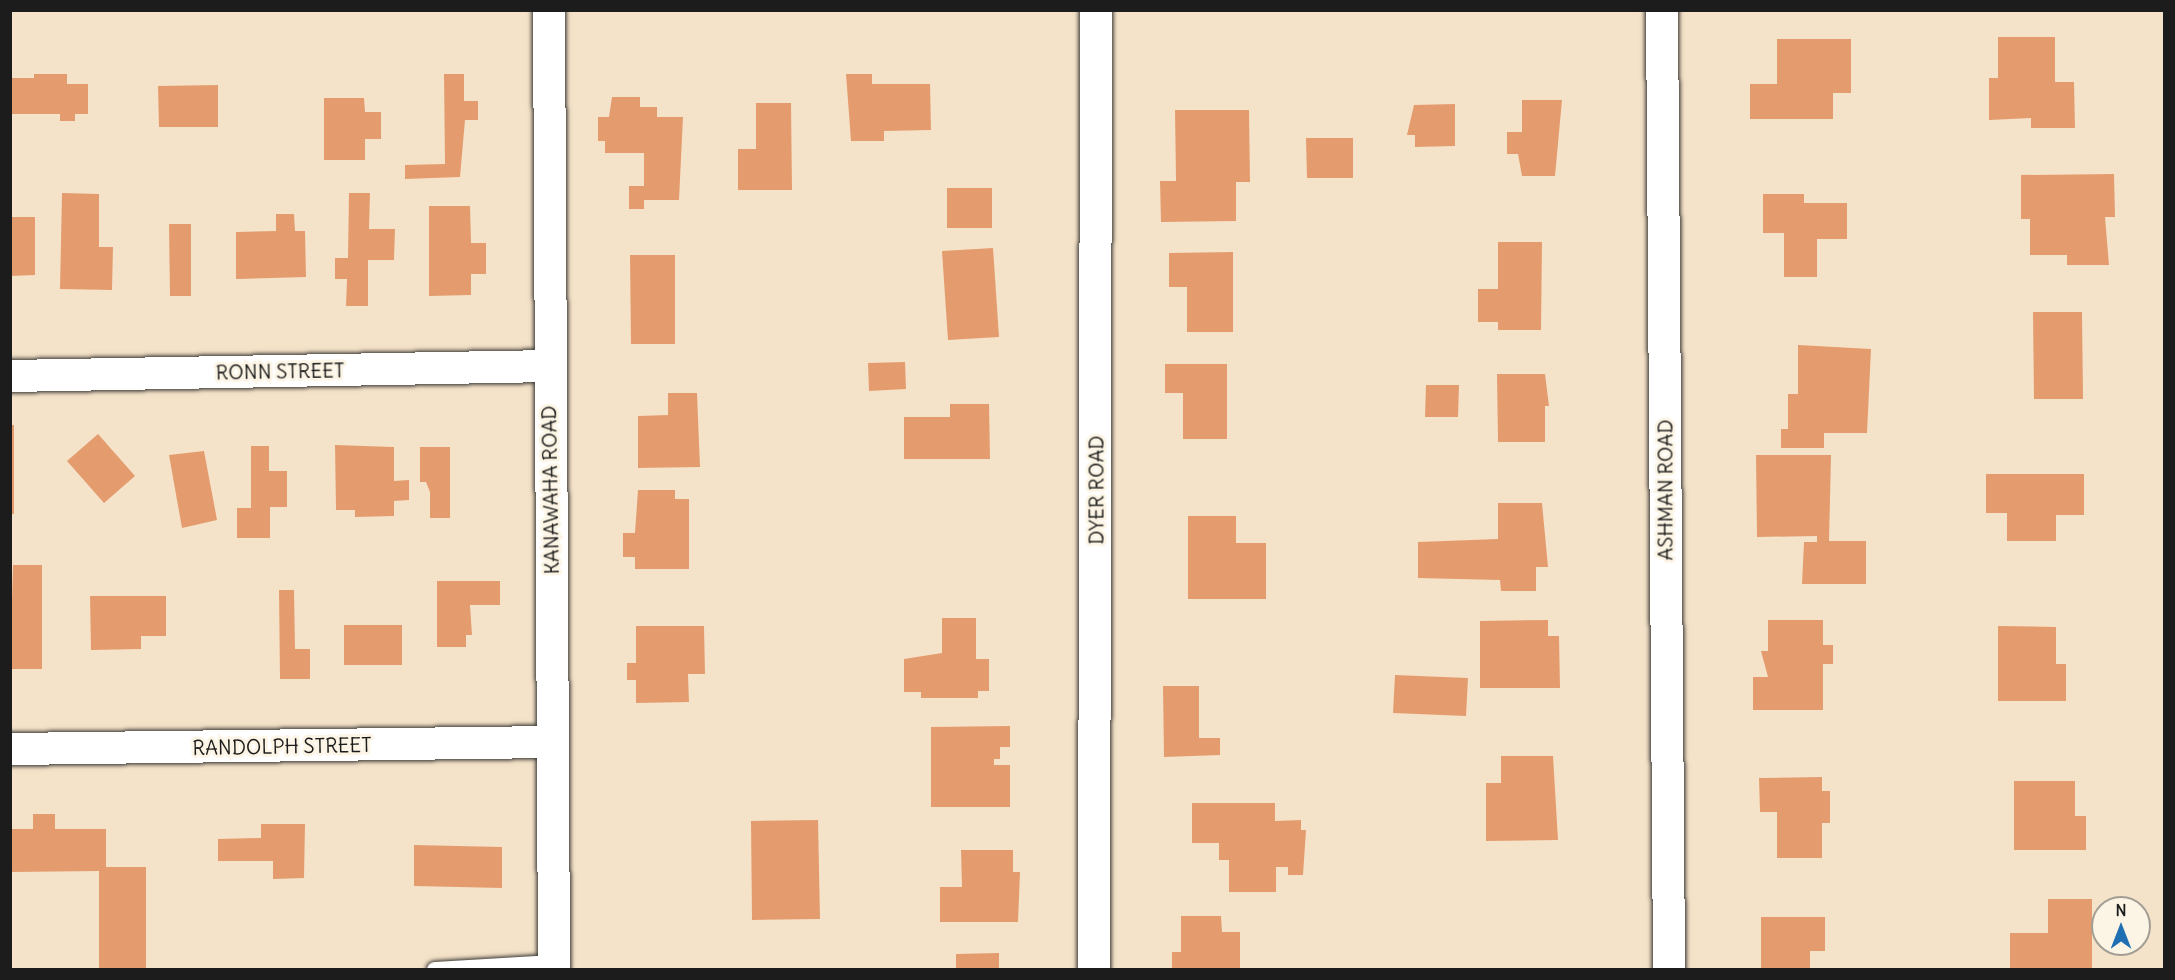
<!DOCTYPE html>
<html>
<head>
<meta charset="utf-8">
<style>
	body { margin:0 }
	#map { position:relative; width:2175px; height:980px; overflow:hidden; background:#f5e3c9; font-family:Delius,sans-serif }
	div>[style] { position:absolute }
	[style*='--x'] { left:calc(var(--x)*1px); top:calc(var(--y)*1px); width:calc(var(--w)*1px); rotate:calc(var(--a)*1deg) }
	.building>* { inset:0; background:#e49c6e }
	.roads { filter:drop-shadow(0 0 2px #3d3a36) drop-shadow(0 0 2px #3d3a36) }
	.lane>* { height:16px; margin:-8px; padding:0 8px; transform-origin:8px; border-radius:8px; background:#fff }
	.street>* { height:32px; margin:-16px; padding:0 16px; transform-origin:16px; border-radius:16px; background:#fff }
	span { translate:-50% -50%; white-space:nowrap; text-align:center; line-height:1.15; -webkit-text-stroke:6px #fcf5e5; paint-order:stroke }
	.street-label { font-size:20px; color:#1c1c1c }
	.frame { position:absolute; inset:0; border:12px solid #1c1c1c; pointer-events:none }
	.north { position:absolute; left:2091px; top:896px; width:60px; height:60px; box-sizing:border-box; background:#fcf5e5; border:2px solid #a29e95; border-radius:50%; rotate:0deg; font-size:16px; font-weight:700; line-height:24px; text-align:center; color:#1c1c1c }
	.north::after { content:''; display:block; margin:auto; width:21px; height:27px; background:#1f6fb2; clip-path:polygon(50% 0,100% 100%,50% 72%,0 100%) }
</style>
</head>
<body>
<div id="map">
	<div class="building">
		<i style="clip-path:polygon(1998px 37px,2055px 37px,2055px 82px,2074px 82px,2075px 128px,2031px 128px,2031px 118px,1989px 120px,1989px 78px,1998px 78px)"></i>
		<i style="clip-path:polygon(1777px 39px,1851px 39px,1851px 93px,1833px 93px,1833px 119px,1750px 119px,1750px 84px,1777px 84px)"></i>
		<i style="clip-path:polygon(34px 74px,67px 74px,67px 84px,88px 84px,88px 114px,75px 114px,75px 121px,60px 121px,60px 114px,10px 114px,10px 78px,34px 78px)"></i>
		<i style="clip-path:polygon(444px 74px,464px 74px,464px 101px,478px 101px,478px 120px,465px 120px,460px 177px,405px 179px,405px 165px,445px 164px)"></i>
		<i style="clip-path:polygon(846px 74px,872px 74px,872px 84px,930px 84px,931px 130px,884px 131px,884px 141px,851px 141px)"></i>
		<i style="clip-path:polygon(218px 85px,218px 127px,159px 127px,158px 86px)"></i>
		<i style="clip-path:polygon(612px 97px,640px 97px,640px 107px,657px 107px,657px 117px,683px 117px,679px 200px,644px 200px,644px 209px,629px 209px,629px 186px,644px 186px,644px 153px,605px 153px,605px 141px,598px 141px,598px 117px,609px 117px)"></i>
		<i style="clip-path:polygon(324px 98px,364px 98px,365px 112px,381px 112px,381px 139px,365px 139px,365px 160px,324px 160px)"></i>
		<i style="clip-path:polygon(1522px 100px,1562px 100px,1555px 176px,1522px 176px,1518px 154px,1507px 154px,1507px 132px,1522px 132px)"></i>
		<i style="clip-path:polygon(756px 103px,791px 103px,792px 190px,738px 190px,738px 149px,756px 149px)"></i>
		<i style="clip-path:polygon(1455px 104px,1455px 146px,1415px 147px,1415px 135px,1407px 135px,1414px 105px)"></i>
		<i style="clip-path:polygon(1175px 110px,1249px 110px,1250px 182px,1236px 182px,1236px 221px,1161px 222px,1160px 181px,1176px 181px)"></i>
		<i style="clip-path:polygon(1306px 138px,1353px 138px,1353px 178px,1307px 178px)"></i>
		<i style="clip-path:polygon(2114px 174px,2115px 217px,2105px 217px,2109px 265px,2067px 265px,2067px 255px,2030px 255px,2030px 219px,2021px 219px,2021px 175px)"></i>
		<i style="clip-path:polygon(947px 188px,992px 188px,992px 228px,947px 228px)"></i>
		<i style="clip-path:polygon(62px 193px,99px 194px,99px 247px,113px 247px,112px 290px,60px 289px)"></i>
		<i style="clip-path:polygon(349px 193px,370px 193px,369px 229px,395px 229px,394px 260px,368px 260px,368px 306px,346px 306px,347px 279px,335px 279px,335px 258px,348px 258px)"></i>
		<i style="clip-path:polygon(1763px 194px,1804px 194px,1804px 203px,1847px 203px,1847px 239px,1817px 239px,1817px 277px,1784px 277px,1784px 233px,1763px 233px)"></i>
		<i style="clip-path:polygon(429px 206px,470px 206px,471px 243px,486px 243px,486px 274px,471px 274px,471px 295px,429px 296px)"></i>
		<i style="clip-path:polygon(276px 214px,294px 214px,295px 231px,305px 231px,306px 277px,236px 279px,236px 232px,276px 231px)"></i>
		<i style="clip-path:polygon(10px 217px,35px 217px,35px 275px,10px 276px)"></i>
		<i style="clip-path:polygon(169px 224px,191px 224px,191px 296px,170px 296px)"></i>
		<i style="clip-path:polygon(1498px 242px,1542px 242px,1541px 330px,1498px 330px,1498px 322px,1478px 322px,1478px 289px,1498px 289px)"></i>
		<i style="clip-path:polygon(993px 248px,999px 337px,948px 340px,942px 251px)"></i>
		<i style="clip-path:polygon(1233px 252px,1233px 332px,1187px 332px,1187px 287px,1169px 287px,1169px 253px)"></i>
		<i style="clip-path:polygon(630px 255px,675px 255px,675px 344px,631px 344px)"></i>
		<i style="clip-path:polygon(2033px 312px,2082px 312px,2083px 399px,2034px 399px)"></i>
		<i style="clip-path:polygon(1798px 345px,1871px 349px,1867px 433px,1824px 433px,1824px 448px,1781px 448px,1781px 429px,1788px 429px,1788px 394px,1798px 394px)"></i>
		<i style="clip-path:polygon(905px 362px,906px 389px,869px 391px,868px 363px)"></i>
		<i style="clip-path:polygon(1165px 364px,1227px 364px,1227px 439px,1183px 439px,1183px 393px,1165px 393px)"></i>
		<i style="clip-path:polygon(1497px 374px,1545px 374px,1549px 406px,1545px 406px,1545px 442px,1498px 442px)"></i>
		<i style="clip-path:polygon(1426px 385px,1459px 385px,1458px 417px,1425px 417px)"></i>
		<i style="clip-path:polygon(668px 393px,697px 393px,700px 467px,638px 468px,638px 416px,668px 415px)"></i>
		<i style="clip-path:polygon(950px 404px,989px 404px,990px 459px,904px 459px,904px 417px,950px 417px)"></i>
		<i style="clip-path:polygon(10px 425px,14px 425px,14px 514px,10px 514px)"></i>
		<i style="clip-path:polygon(98px 434px,135px 476px,104px 503px,67px 461px)"></i>
		<i style="clip-path:polygon(335px 445px,394px 447px,394px 481px,409px 480px,409px 500px,394px 501px,394px 516px,355px 517px,355px 510px,336px 510px)"></i>
		<i style="clip-path:polygon(251px 446px,269px 446px,269px 471px,287px 471px,287px 507px,270px 507px,270px 538px,237px 538px,237px 508px,251px 508px)"></i>
		<i style="clip-path:polygon(420px 447px,450px 447px,450px 518px,430px 518px,430px 492px,426px 482px,420px 482px)"></i>
		<i style="clip-path:polygon(204px 451px,217px 520px,182px 528px,169px 455px)"></i>
		<i style="clip-path:polygon(1756px 455px,1831px 455px,1829px 541px,1866px 541px,1866px 584px,1802px 584px,1804px 542px,1817px 542px,1817px 536px,1757px 537px)"></i>
		<i style="clip-path:polygon(1986px 474px,2084px 474px,2084px 515px,2056px 515px,2056px 541px,2007px 541px,2007px 513px,1986px 513px)"></i>
		<i style="clip-path:polygon(638px 490px,675px 490px,675px 499px,689px 499px,689px 569px,635px 569px,635px 557px,623px 557px,623px 533px,635px 533px)"></i>
		<i style="clip-path:polygon(1498px 503px,1542px 503px,1548px 567px,1536px 567px,1536px 591px,1501px 591px,1500px 580px,1418px 578px,1418px 542px,1498px 539px)"></i>
		<i style="clip-path:polygon(1188px 516px,1236px 516px,1236px 543px,1266px 543px,1266px 599px,1188px 599px)"></i>
		<i style="clip-path:polygon(13px 565px,42px 565px,42px 669px,10px 669px)"></i>
		<i style="clip-path:polygon(437px 581px,500px 581px,500px 605px,470px 605px,472px 635px,466px 635px,466px 647px,437px 647px)"></i>
		<i style="clip-path:polygon(279px 590px,294px 590px,295px 649px,310px 649px,310px 679px,280px 679px)"></i>
		<i style="clip-path:polygon(90px 596px,166px 596px,166px 636px,141px 636px,141px 649px,91px 650px)"></i>
		<i style="clip-path:polygon(942px 618px,976px 618px,976px 659px,989px 659px,989px 691px,978px 691px,978px 698px,921px 698px,921px 692px,904px 692px,904px 659px,942px 653px)"></i>
		<i style="clip-path:polygon(1548px 620px,1548px 636px,1559px 636px,1560px 688px,1480px 688px,1480px 621px)"></i>
		<i style="clip-path:polygon(1768px 620px,1823px 620px,1823px 645px,1833px 645px,1833px 664px,1823px 664px,1823px 710px,1753px 710px,1753px 677px,1768px 677px,1761px 651px,1768px 651px)"></i>
		<i style="clip-path:polygon(344px 625px,402px 625px,402px 665px,344px 665px)"></i>
		<i style="clip-path:polygon(636px 626px,704px 626px,705px 674px,688px 674px,689px 702px,636px 703px,636px 680px,627px 680px,627px 663px,636px 663px)"></i>
		<i style="clip-path:polygon(1998px 626px,2056px 627px,2056px 664px,2066px 664px,2066px 701px,1998px 701px)"></i>
		<i style="clip-path:polygon(1395px 675px,1468px 678px,1466px 716px,1393px 713px)"></i>
		<i style="clip-path:polygon(1163px 686px,1199px 686px,1199px 738px,1220px 738px,1220px 755px,1164px 757px)"></i>
		<i style="clip-path:polygon(1010px 726px,1010px 747px,1000px 747px,1000px 759px,994px 759px,994px 765px,1010px 765px,1010px 807px,931px 807px,931px 727px)"></i>
		<i style="clip-path:polygon(1501px 756px,1553px 756px,1558px 840px,1486px 841px,1486px 783px,1501px 783px)"></i>
		<i style="clip-path:polygon(1822px 777px,1822px 791px,1830px 791px,1830px 823px,1822px 823px,1822px 858px,1777px 858px,1777px 812px,1760px 812px,1759px 778px)"></i>
		<i style="clip-path:polygon(2014px 781px,2075px 781px,2075px 816px,2086px 816px,2086px 850px,2014px 850px)"></i>
		<i style="clip-path:polygon(1192px 803px,1275px 803px,1275px 821px,1301px 820px,1301px 830px,1306px 830px,1303px 875px,1288px 875px,1288px 867px,1276px 867px,1276px 892px,1229px 892px,1229px 860px,1219px 860px,1219px 843px,1192px 843px)"></i>
		<i style="clip-path:polygon(33px 814px,55px 814px,55px 829px,106px 829px,106px 867px,146px 867px,146px 970px,99px 970px,99px 871px,11px 872px,10px 829px,33px 829px)"></i>
		<i style="clip-path:polygon(818px 820px,820px 919px,752px 920px,751px 821px)"></i>
		<i style="clip-path:polygon(261px 824px,305px 824px,304px 878px,273px 879px,273px 861px,218px 861px,218px 839px,261px 838px)"></i>
		<i style="clip-path:polygon(414px 845px,502px 847px,502px 888px,414px 886px)"></i>
		<i style="clip-path:polygon(961px 850px,1013px 850px,1013px 872px,1020px 872px,1018px 922px,940px 922px,940px 887px,962px 887px)"></i>
		<i style="clip-path:polygon(2048px 899px,2092px 899px,2092px 970px,2010px 970px,2010px 933px,2048px 933px)"></i>
		<i style="clip-path:polygon(1181px 916px,1221px 916px,1222px 932px,1240px 932px,1240px 970px,1172px 970px,1172px 952px,1181px 952px)"></i>
		<i style="clip-path:polygon(1761px 917px,1825px 917px,1825px 951px,1810px 951px,1810px 970px,1761px 970px)"></i>
		<i style="clip-path:polygon(999px 953px,999px 970px,956px 970px,956px 954px)"></i>
	</div>
	<div class="roads">
		<div class="lane">
			<i style="--x:435;--y:970;--w:119;--a:-3.4"></i>
		</div>
		<div class="street">
			<i style="--x:549;--y:10;--w:960;--a:89.7"></i>
			<i style="--x:1662;--y:10;--w:960;--a:89.58"></i>
			<i style="--x:10;--y:376;--w:539;--a:-1.06"></i>
			<i style="--x:10;--y:749;--w:543;--a:-0.74"></i>
			<i style="--x:1094;--y:970;--w:960;--a:-89.88"></i>
		</div>
	</div>
	<div class="street-label">
		<span style="left:280px;top:371px;rotate:-1deg">RONN STREET</span>
		<span style="left:550px;top:490px;rotate:-91deg">KANAWAHA ROAD</span>
		<span style="left:1096px;top:490px;rotate:-90deg">DYER ROAD</span>
		<span style="left:1665px;top:490px;rotate:-90deg">ASHMAN ROAD</span>
		<span style="left:282px;top:746px;rotate:-1deg">RANDOLPH STREET</span>
	</div>
	<div class="frame"></div>
	<div class="north">N</div>
</div>
</body>
</html>
